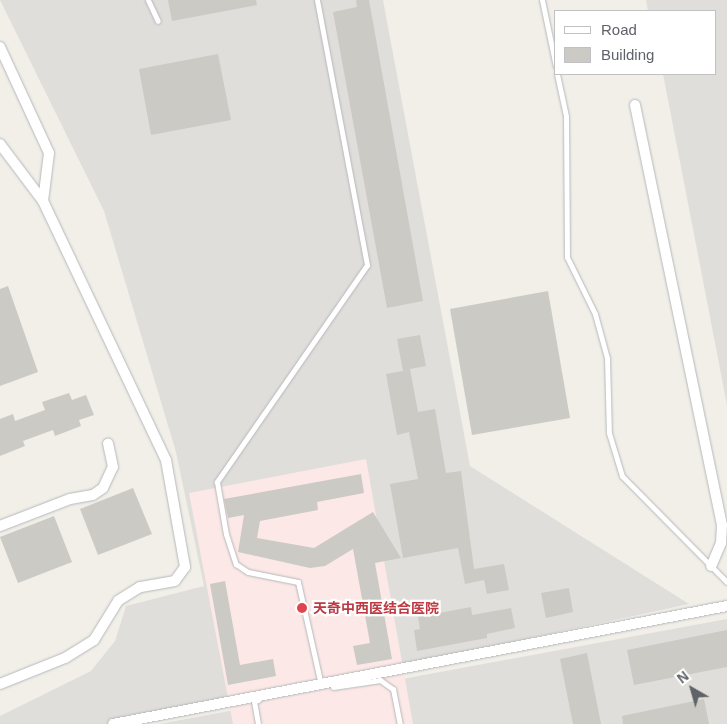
<!DOCTYPE html>
<html>
<head>
<meta charset="utf-8">
<style>
	body { margin:0 }
	#map { position:relative; width:727px; height:724px; overflow:hidden; background:#f1efe8; font-family:Helvetica,"Noto Sans SC",sans-serif }
	div>[style] { position:absolute }
	[style*='--x'] { left:calc(var(--x)*1px); top:calc(var(--y)*1px); width:calc(var(--w)*1px); rotate:calc(var(--a)*1deg) }
	.industrial>* { inset:0; background:#e0deda }
	.medical>* { inset:0; background:#fce8e6 }
	.building>* { inset:0; background:#cccac5 }
	.roads { filter:drop-shadow(0 0 1px #b5b8bc) drop-shadow(0 0 1px #b5b8bc) }
	.service>* { height:5px; margin:-2.5px; padding:0 2.5px; transform-origin:2.5px; border-radius:2.5px; background:#fff }
	.minor>* { height:10px; margin:-5px; padding:0 5px; transform-origin:5px; border-radius:5px; background:#fff }
	.dots>* { width:14px; height:14px; translate:-50% -50%; box-sizing:border-box; border:2px solid #fff; border-radius:50% }
	span { translate:-50% -50%; white-space:nowrap; text-align:center; line-height:1.15; -webkit-text-stroke:4.5px #fff; paint-order:stroke }
	.health-label { font-size:14px; color:#be3a42; font-weight:700 }
	.left { translate:0 -50%; text-align:left }
	.legend { position:absolute; left:554px; top:10px; width:162px; height:65px; box-sizing:border-box; background:#fff; border:1px solid #bfc1c3; margin:0; padding:6px 9px; list-style:none; font-size:15px; color:#5f6368 }
	.legend li { display:flex; align-items:center; gap:10px; height:25px }
	.legend b { width:25px; border:1px solid #bfc1c3 }
	.north { position:absolute; left:667px; top:664px; width:50px; height:50px; -webkit-text-stroke:4px #fff; paint-order:stroke; rotate:322deg; font-size:14px; font-weight:700; line-height:20px; text-align:center; color:#5f6368 }
	.north::after { content:''; display:block; margin:auto; width:18px; height:22px; background:#5f6368; clip-path:polygon(50% 0,100% 100%,50% 72%,0 100%) }
</style>
</head>
<body>
<div id="map">
	<div class="industrial">
		<i style="clip-path:polygon(0 0,383px 0,470px 466px,689px 604px,133px 724px,0 724px,0 716px,91px 671px,115px 641px,126px 606px,204px 586px,176px 452px,104px 211px)"></i>
		<i style="clip-path:polygon(646px 0,727px 0,727px 405px,663px 74px,716px 74px,716px 11px,648px 11px)"></i>
		<i style="clip-path:polygon(727px 619px,727px 724px,159px 724px)"></i>
	</div>
	<div class="medical">
		<i style="clip-path:polygon(366px 459px,413px 724px,233px 724px,189px 493px)"></i>
	</div>
	<div class="building">
		<i style="clip-path:polygon(168px 0,256px 0,257px 5px,172px 21px)"></i>
		<i style="clip-path:polygon(356px 0,369px 0,423px 301px,387px 308px,333px 12px,357px 7px)"></i>
		<i style="clip-path:polygon(218px 54px,231px 120px,151px 135px,139px 69px)"></i>
		<i style="clip-path:polygon(8px 286px,38px 372px,0 386px,0 289px)"></i>
		<i style="clip-path:polygon(548px 291px,570px 418px,472px 435px,450px 309px)"></i>
		<i style="clip-path:polygon(420px 335px,426px 366px,410px 369px,418px 412px,435px 409px,446px 473px,461px 471px,474px 569px,504px 564px,509px 590px,487px 594px,484px 580px,465px 584px,458px 548px,403px 558px,390px 484px,418px 479px,409px 432px,397px 435px,386px 374px,403px 371px,397px 339px)"></i>
		<i style="clip-path:polygon(69px 393px,72px 400px,86px 395px,94px 415px,79px 420px,81px 426px,55px 436px,53px 430px,23px 441px,25px 446px,0 456px,0 419px,13px 414px,15px 421px,45px 410px,42px 402px)"></i>
		<i style="clip-path:polygon(361px 474px,364px 493px,317px 502px,318px 510px,260px 521px,257px 538px,314px 548px,373px 512px,401px 558px,375px 563px,392px 659px,357px 665px,353px 646px,370px 643px,353px 549px,325px 566px,310px 568px,238px 552px,244px 515px,228px 518px,224px 499px)"></i>
		<i style="clip-path:polygon(133px 488px,152px 534px,98px 555px,80px 509px)"></i>
		<i style="clip-path:polygon(54px 516px,72px 562px,18px 583px,0 537px)"></i>
		<i style="clip-path:polygon(225px 581px,240px 665px,273px 659px,276px 676px,228px 685px,210px 584px)"></i>
		<i style="clip-path:polygon(569px 588px,573px 612px,546px 618px,541px 593px)"></i>
		<i style="clip-path:polygon(471px 607px,472px 615px,511px 608px,515px 628px,487px 634px,487px 638px,417px 651px,414px 630px,420px 629px,418px 617px)"></i>
		<i style="clip-path:polygon(727px 630px,727px 667px,634px 685px,627px 650px)"></i>
		<i style="clip-path:polygon(587px 653px,601px 724px,573px 724px,560px 659px)"></i>
		<i style="clip-path:polygon(704px 699px,709px 724px,623px 724px,622px 716px)"></i>
	</div>
	<div class="roads">
		<div class="service">
			<i style="--x:148;--y:0;--w:23;--a:65"></i>
			<i style="--x:317;--y:0;--w:270;--a:79.3"></i>
			<i style="--x:367;--y:265;--w:264;--a:124.7"></i>
			<i style="--x:217;--y:482;--w:53;--a:80.2"></i>
			<i style="--x:226;--y:534;--w:32;--a:72"></i>
			<i style="--x:236;--y:564;--w:14;--a:34"></i>
			<i style="--x:248;--y:572;--w:51;--a:11.3"></i>
			<i style="--x:298;--y:582;--w:106;--a:77.4"></i>
			<i style="--x:542;--y:0;--w:68;--a:78.2"></i>
			<i style="--x:557;--y:74;--w:43;--a:77.9"></i>
			<i style="--x:566;--y:116;--w:141;--a:89.6"></i>
			<i style="--x:567;--y:257;--w:64;--a:63.8"></i>
			<i style="--x:595;--y:314;--w:46;--a:74.7"></i>
			<i style="--x:607;--y:358;--w:75;--a:88.5"></i>
			<i style="--x:609;--y:433;--w:45;--a:73.2"></i>
			<i style="--x:622;--y:476;--w:149;--a:45.3"></i>
			<i style="--x:333;--y:687;--w:48;--a:-8.5"></i>
			<i style="--x:380;--y:680;--w:16;--a:35"></i>
			<i style="--x:393;--y:689;--w:36;--a:79"></i>
			<i style="--x:258;--y:700;--w:4;--a:166"></i>
			<i style="--x:254;--y:701;--w:23;--a:80"></i>
		</div>
		<div class="minor">
			<i style="--x:0;--y:47;--w:117;--a:65.2"></i>
			<i style="--x:49;--y:153;--w:48;--a:97.1"></i>
			<i style="--x:43;--y:201;--w:287;--a:64.6"></i>
			<i style="--x:166;--y:460;--w:109;--a:79.9"></i>
			<i style="--x:185;--y:567;--w:17;--a:126"></i>
			<i style="--x:175;--y:581;--w:36;--a:170"></i>
			<i style="--x:140;--y:587;--w:26;--a:148"></i>
			<i style="--x:118;--y:601;--w:46;--a:121.6"></i>
			<i style="--x:94;--y:640;--w:34;--a:148"></i>
			<i style="--x:65;--y:658;--w:70;--a:158.2"></i>
			<i style="--x:635;--y:105;--w:429;--a:78.3"></i>
			<i style="--x:722;--y:525;--w:18;--a:93"></i>
			<i style="--x:721;--y:543;--w:25;--a:113"></i>
			<i style="--x:0;--y:144;--w:71;--a:53"></i>
			<i style="--x:0;--y:526;--w:75;--a:-21.1"></i>
			<i style="--x:70;--y:499;--w:23;--a:-10"></i>
			<i style="--x:93;--y:495;--w:12;--a:-35"></i>
			<i style="--x:103;--y:488;--w:23;--a:-65"></i>
			<i style="--x:113;--y:467;--w:24;--a:-102"></i>
			<i style="--x:113;--y:724;--w:625;--a:-10.88"></i>
		</div>
	</div>
	<div class="dots">
		<i style="left:302px;top:608px;background:#e0444e"></i>
	</div>
	<div class="health-label">
		<span class="left" style="left:313px;top:608px">天奇中西医结合医院</span>
	</div>
	<ul class="legend">
	<li><b style="height:6px;background:#fff"></b>Road</li>
	<li><b style="height:14px;background:#cccac5"></b>Building</li>
	</ul>
	<div class="north">N</div>
</div>
</body>
</html>
